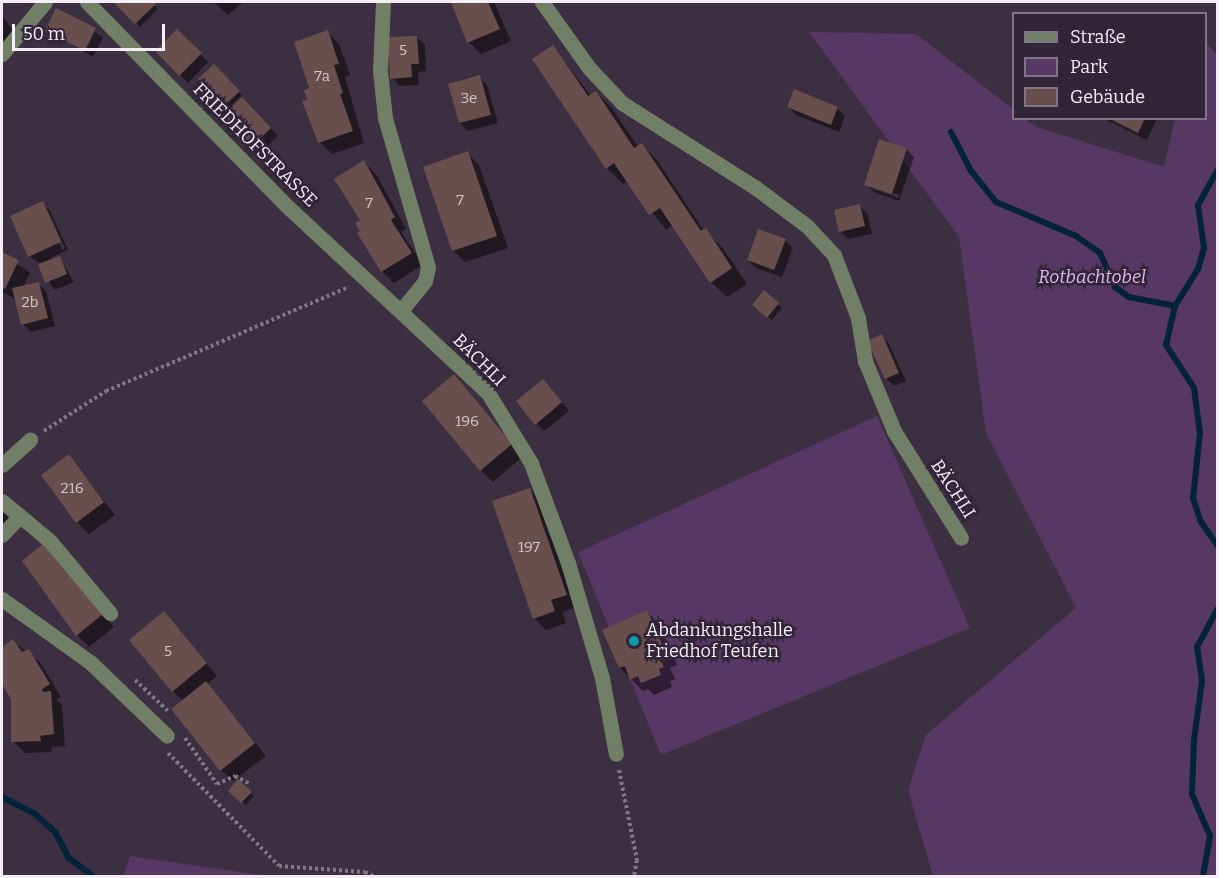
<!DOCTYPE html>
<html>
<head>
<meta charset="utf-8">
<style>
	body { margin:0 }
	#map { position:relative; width:1219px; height:878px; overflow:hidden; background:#3c2f41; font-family:Bitter,serif }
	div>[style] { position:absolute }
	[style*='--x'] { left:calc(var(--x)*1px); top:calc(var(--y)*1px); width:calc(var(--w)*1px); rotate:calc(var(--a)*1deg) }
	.green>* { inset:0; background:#573764 }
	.shadow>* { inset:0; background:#0007 }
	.stream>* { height:6px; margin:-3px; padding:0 3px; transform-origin:3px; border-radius:3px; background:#04233a }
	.building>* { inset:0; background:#684e4d }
	.path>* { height:4px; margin-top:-2px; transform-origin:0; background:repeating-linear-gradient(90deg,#827786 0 3px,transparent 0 6px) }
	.minor>* { height:15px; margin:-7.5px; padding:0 7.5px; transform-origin:7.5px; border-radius:7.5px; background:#707f65 }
	.dots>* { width:16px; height:16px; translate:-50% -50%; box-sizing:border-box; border:3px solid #312537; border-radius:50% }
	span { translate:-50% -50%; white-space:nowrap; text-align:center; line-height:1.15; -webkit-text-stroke:5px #312537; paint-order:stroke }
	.number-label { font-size:15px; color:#d2c5cd }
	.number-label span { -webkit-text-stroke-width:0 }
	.street-label { font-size:18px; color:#f5edf8 }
	.park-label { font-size:18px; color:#e4b7f6; font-style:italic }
	.poi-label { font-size:18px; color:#f5edf8 }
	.left { translate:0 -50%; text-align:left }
	.frame { position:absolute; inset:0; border:3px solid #f5edf8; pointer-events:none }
	.legend { position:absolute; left:1012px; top:12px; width:195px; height:108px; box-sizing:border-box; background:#312537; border:2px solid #7f7584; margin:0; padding:8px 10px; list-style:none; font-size:18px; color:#f5edf8 }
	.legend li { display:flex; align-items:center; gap:12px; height:30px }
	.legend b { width:30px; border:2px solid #7f7584 }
	.scale { position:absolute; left:12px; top:24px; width:153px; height:27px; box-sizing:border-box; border:3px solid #f5edf8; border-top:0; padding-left:8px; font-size:18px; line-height:21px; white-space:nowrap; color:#f5edf8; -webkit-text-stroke:4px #312537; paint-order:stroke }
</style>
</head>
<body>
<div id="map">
	<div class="green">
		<i style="clip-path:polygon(809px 32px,916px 34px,1013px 109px,1014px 118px,1025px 119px,1037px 127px,1164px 167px,1175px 119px,1206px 118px,1206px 41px,1217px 56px,1217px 876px,933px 876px,908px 790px,926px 735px,1076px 608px,986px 433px,959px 237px)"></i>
		<i style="clip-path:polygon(877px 416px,970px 628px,661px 755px,578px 552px)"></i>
		<i style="clip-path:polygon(130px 856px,268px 876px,123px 876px)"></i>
	</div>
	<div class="shadow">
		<i style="clip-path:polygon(118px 2px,151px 2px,158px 9px,140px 27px)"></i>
		<i style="clip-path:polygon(214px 2px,243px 2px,228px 15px)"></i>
		<i style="clip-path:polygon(452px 2px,494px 2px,511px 41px,481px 54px,469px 42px)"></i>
		<i style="clip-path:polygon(57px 10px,103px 37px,93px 57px,47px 30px)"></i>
		<i style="clip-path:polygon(2px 16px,16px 34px,2px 46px)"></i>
		<i style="clip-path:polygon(177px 31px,208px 62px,188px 83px,157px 51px)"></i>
		<i style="clip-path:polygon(327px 32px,339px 44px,350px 75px,345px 77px,364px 143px,332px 154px,320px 142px,309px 101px)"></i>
		<i style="clip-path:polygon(417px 37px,425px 45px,426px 71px,418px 72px,419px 85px,400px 86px,392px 78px)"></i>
		<i style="clip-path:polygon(553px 47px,591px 96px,596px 92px,612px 108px,638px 147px,642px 145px,657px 160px,704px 231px,721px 246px,747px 284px,727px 297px,711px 282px,673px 225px,666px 230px,628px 181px,623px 184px,607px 168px)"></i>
		<i style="clip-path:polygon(214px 66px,242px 95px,228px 108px,201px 79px)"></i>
		<i style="clip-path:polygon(479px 77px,487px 85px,498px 123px,468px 131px,460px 123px)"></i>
		<i style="clip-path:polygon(242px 99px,278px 136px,258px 155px,222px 118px)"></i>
		<i style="clip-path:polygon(789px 107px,837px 108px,845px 116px,839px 132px,796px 115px)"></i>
		<i style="clip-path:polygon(1103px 118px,1154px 118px,1156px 120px,1147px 140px)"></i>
		<i style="clip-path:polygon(evenodd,906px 149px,914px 157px,899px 201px,874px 192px,866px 184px,906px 149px,873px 186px,899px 195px,898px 198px,873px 189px,873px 186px)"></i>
		<i style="clip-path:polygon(467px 153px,479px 165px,508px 248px,465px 262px,453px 250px)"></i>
		<i style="clip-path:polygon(364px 162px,376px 174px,406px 229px,401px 232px,423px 265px,394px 283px,382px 271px,362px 231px)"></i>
		<i style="clip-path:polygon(evenodd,42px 203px,50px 211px,68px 250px,48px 259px,59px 257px,74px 282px,54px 290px,39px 263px,29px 256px,42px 203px,45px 211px,48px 211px,65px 248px,62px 250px,45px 211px)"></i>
		<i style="clip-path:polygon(859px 205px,867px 213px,872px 234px,848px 239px,840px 231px)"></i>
		<i style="clip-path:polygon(785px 240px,793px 248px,782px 277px,756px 268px,748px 260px)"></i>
		<i style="clip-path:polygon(2px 253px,30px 273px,23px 287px,38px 283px,46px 291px,55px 326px,31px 332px,23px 324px,16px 299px,2px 292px)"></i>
		<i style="clip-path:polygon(764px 292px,782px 308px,772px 320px,757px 309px)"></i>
		<i style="clip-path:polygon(881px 336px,889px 344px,906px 381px,894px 386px,886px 378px,869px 342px)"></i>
		<i style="clip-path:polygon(453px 376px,522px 457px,493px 482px,481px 470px)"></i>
		<i style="clip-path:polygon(551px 389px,569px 411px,544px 431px,536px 423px)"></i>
		<i style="clip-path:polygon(69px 456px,115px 515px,89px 534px,77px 522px)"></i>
		<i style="clip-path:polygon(529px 489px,541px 501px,578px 607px,562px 612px,566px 623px,546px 630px,534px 618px)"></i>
		<i style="clip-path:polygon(2px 511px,13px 523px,2px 536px)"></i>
		<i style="clip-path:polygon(57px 556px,114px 627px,89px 647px,77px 635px)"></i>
		<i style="clip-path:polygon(647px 612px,659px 624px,677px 665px,670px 668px,675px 679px,670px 681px,672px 687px,654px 695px,648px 689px,643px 691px,620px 668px,604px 631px)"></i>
		<i style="clip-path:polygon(164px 613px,217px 676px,207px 684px,266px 756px,233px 781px,221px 770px,183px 701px,173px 691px)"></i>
		<i style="clip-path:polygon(13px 641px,40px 662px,61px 697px,56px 699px,62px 705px,65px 746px,51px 747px,52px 752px,25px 753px,13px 741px,12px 699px,2px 683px,2px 649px)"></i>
		<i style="clip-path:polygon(238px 781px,254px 796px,246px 805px,230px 791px)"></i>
	</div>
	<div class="stream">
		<i style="--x:951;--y:132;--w:44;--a:62.9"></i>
		<i style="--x:971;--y:171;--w:40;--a:51"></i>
		<i style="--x:996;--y:202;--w:87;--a:23"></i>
		<i style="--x:1076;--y:236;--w:29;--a:35"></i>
		<i style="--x:1100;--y:253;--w:37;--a:66"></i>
		<i style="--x:1115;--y:287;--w:17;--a:36"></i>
		<i style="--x:1129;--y:297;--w:47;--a:11.1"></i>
		<i style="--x:1175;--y:306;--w:40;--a:103"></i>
		<i style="--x:1166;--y:345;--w:51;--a:56.9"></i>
		<i style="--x:1194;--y:388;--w:45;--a:82.4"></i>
		<i style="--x:1200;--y:433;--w:65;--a:96.1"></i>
		<i style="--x:1193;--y:498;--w:25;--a:72"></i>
		<i style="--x:1201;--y:522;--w:29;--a:55"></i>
		<i style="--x:1175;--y:306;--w:44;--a:-58.1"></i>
		<i style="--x:1198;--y:269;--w:22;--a:-74"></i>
		<i style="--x:1204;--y:248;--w:43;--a:-97.9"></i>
		<i style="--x:1198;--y:205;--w:41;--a:-60.9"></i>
		<i style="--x:2;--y:797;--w:37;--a:27"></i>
		<i style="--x:35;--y:814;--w:27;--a:42"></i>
		<i style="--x:55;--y:832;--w:30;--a:62"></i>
		<i style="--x:69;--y:858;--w:30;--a:37"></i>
		<i style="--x:1203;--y:876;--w:41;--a:-80.1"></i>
		<i style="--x:1210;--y:836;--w:46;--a:-113.2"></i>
		<i style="--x:1192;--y:794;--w:54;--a:-87.9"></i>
		<i style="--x:1194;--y:740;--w:60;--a:-82.3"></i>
		<i style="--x:1202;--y:681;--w:34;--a:-98"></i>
		<i style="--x:1197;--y:647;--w:44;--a:-61.7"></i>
	</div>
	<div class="building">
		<i style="clip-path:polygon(113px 2px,153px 2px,156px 4px,135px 24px)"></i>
		<i style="clip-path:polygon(451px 2px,488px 2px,500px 29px,467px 43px)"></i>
		<i style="clip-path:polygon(56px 8px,96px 28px,85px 51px,45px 31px)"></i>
		<i style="clip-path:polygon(177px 29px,202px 53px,179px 76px,155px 51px)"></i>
		<i style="clip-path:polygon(328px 30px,339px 64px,334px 65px,343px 93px,340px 94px,353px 131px,318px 143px,302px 101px,307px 100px,304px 90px,309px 88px,294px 42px)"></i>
		<i style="clip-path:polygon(417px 36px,419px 64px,411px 64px,412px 77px,390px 79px,388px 37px)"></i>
		<i style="clip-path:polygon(553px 45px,588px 96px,596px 91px,634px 148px,642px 143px,701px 231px,706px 228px,732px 268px,710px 283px,660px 208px,649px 215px,614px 163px,606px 169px,532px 59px)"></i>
		<i style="clip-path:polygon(214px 64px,240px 91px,224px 106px,198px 79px)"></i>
		<i style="clip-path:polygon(480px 75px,491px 115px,459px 123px,448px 84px)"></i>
		<i style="clip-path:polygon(794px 89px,838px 107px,831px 125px,787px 107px)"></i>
		<i style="clip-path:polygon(242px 97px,271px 128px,249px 149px,220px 118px)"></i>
		<i style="clip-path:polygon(1108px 118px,1145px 118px,1138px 133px)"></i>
		<i style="clip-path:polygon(879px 139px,907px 148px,892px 194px,864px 185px)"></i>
		<i style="clip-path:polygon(468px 151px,497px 236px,452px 251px,423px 167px)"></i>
		<i style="clip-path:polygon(364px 160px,395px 217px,391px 220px,412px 253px,381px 272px,357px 233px,360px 231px,355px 223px,360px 220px,334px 179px)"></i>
		<i style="clip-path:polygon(43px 201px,61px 242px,28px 257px,10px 216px)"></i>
		<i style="clip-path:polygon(860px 204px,865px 226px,839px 232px,834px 210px)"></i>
		<i style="clip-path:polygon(758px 229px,786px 239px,774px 270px,747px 260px)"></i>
		<i style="clip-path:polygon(2px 252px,19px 260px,5px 289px,2px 287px)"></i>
		<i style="clip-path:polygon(60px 256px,67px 274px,45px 283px,38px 264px)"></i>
		<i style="clip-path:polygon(39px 282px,48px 318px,21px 325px,12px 288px)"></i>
		<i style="clip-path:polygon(764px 290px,779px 303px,767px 318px,752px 305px)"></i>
		<i style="clip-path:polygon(882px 334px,899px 373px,885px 379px,867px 341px)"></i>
		<i style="clip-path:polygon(454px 374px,512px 444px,480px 471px,422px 401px)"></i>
		<i style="clip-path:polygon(543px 379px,562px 402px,535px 425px,516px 401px)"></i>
		<i style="clip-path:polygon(69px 454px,104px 502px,76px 523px,41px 475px)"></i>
		<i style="clip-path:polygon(530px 488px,567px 595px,551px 600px,555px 611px,533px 619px,492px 501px)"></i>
		<i style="clip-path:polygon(45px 542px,103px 614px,76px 636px,22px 561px)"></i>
		<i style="clip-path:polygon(647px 610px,666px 653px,659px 656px,664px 667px,659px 669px,661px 675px,641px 683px,638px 676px,630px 680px,625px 666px,619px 668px,602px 630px)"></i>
		<i style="clip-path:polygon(164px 611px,207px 663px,172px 692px,129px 640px)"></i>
		<i style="clip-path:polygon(13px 639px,22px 652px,29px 649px,50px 684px,42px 689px,43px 692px,51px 691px,54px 734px,40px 736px,41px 741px,11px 742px,11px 699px,2px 684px,2px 647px)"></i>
		<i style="clip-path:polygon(206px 681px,255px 743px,220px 771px,171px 709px)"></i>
		<i style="clip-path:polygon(238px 779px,252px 792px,241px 803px,228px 791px)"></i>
	</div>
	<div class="path">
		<i style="--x:44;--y:431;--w:74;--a:-32.8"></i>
		<i style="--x:106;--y:391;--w:264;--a:-23.2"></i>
		<i style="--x:135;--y:680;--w:45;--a:43.2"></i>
		<i style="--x:185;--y:738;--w:56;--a:55.2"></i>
		<i style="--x:217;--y:784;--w:20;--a:-24"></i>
		<i style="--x:235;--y:776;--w:17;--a:28"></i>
		<i style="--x:168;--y:753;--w:158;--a:45.5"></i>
		<i style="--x:279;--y:866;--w:86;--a:4"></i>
		<i style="--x:365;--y:872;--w:9;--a:27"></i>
		<i style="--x:619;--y:770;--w:92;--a:78.7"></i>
		<i style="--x:637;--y:860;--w:16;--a:101"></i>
	</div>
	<div class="minor">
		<i style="--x:87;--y:2;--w:289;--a:45.6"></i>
		<i style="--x:289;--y:208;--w:272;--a:42.9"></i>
		<i style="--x:488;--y:393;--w:82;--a:58.4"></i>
		<i style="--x:531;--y:463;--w:107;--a:69.7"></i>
		<i style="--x:568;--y:563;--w:120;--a:73.5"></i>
		<i style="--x:602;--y:678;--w:77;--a:79.6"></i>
		<i style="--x:383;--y:2;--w:69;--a:92.5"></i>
		<i style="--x:380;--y:71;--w:47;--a:83.9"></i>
		<i style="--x:385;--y:118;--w:155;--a:73.9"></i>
		<i style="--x:428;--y:267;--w:14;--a:102"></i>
		<i style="--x:425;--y:281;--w:38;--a:129"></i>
		<i style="--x:542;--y:2;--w:81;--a:54.5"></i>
		<i style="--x:589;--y:68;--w:48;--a:46.7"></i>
		<i style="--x:622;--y:103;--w:159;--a:32.4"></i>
		<i style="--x:756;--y:188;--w:64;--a:36.7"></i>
		<i style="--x:807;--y:226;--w:40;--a:47"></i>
		<i style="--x:834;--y:255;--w:67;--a:69.1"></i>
		<i style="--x:858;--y:318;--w:44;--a:80.8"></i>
		<i style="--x:865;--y:361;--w:76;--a:67.5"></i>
		<i style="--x:894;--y:431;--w:126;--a:57.9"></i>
		<i style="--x:2;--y:54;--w:67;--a:-50.4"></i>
		<i style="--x:2;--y:465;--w:38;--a:-42"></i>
		<i style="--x:2;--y:501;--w:62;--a:39.8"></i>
		<i style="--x:50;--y:541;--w:94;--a:50.2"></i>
		<i style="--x:2;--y:535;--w:26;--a:-47"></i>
		<i style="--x:2;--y:599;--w:110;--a:35.7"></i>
		<i style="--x:91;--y:663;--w:105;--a:43.8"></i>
	</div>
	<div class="dots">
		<i style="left:634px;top:641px;background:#0f9aa8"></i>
	</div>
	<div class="number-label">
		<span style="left:403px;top:51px">5</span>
		<span style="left:322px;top:77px">7a</span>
		<span style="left:469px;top:99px">3e</span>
		<span style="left:460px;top:201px">7</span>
		<span style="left:369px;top:204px">7</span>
		<span style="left:30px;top:303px">2b</span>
		<span style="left:467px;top:422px">196</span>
		<span style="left:72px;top:489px">216</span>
		<span style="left:529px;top:548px">197</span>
		<span style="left:168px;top:652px">5</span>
	</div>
	<div class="street-label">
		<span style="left:255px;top:145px;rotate:45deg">FRIEDHOFSTRASSE</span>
		<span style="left:479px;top:360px;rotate:45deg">BÄCHLI</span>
		<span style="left:953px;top:489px;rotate:57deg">BÄCHLI</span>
	</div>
	<div class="park-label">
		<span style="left:1092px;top:277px">Rotbachtobel</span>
	</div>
	<div class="poi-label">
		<span class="left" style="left:646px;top:641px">Abdankungshalle<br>Friedhof Teufen</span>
	</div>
	<div class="frame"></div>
	<ul class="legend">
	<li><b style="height:8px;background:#707f65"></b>Straße</li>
	<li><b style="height:16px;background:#573764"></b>Park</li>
	<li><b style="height:16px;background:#684e4d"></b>Gebäude</li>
	</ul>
	<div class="scale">50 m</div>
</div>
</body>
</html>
